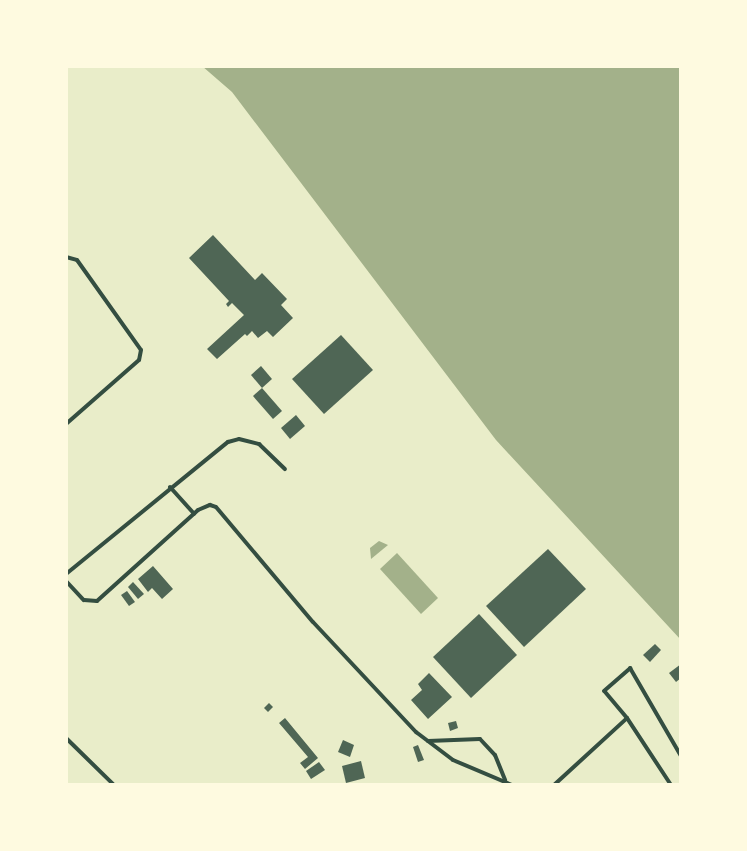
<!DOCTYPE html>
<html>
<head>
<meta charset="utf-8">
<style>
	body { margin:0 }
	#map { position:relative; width:747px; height:851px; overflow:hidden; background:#e9edc9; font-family:Ubuntu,sans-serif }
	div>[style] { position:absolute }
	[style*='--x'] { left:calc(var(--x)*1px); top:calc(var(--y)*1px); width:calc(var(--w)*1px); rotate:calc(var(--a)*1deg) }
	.water>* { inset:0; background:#a3b18a }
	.building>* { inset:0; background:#4f6655 }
	.service>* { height:4px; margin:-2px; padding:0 2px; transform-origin:2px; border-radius:2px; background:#344e41 }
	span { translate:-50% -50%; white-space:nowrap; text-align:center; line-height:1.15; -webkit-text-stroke:5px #fefae0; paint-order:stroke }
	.frame { position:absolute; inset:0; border:68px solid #fefae0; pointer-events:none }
</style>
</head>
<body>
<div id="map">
	<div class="water">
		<i style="clip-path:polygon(202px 66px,681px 66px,681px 640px,496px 440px,232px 92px)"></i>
		<i style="clip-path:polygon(379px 541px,388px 545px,371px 559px,370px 548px)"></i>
		<i style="clip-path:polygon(397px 553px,438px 598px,421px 614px,380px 569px)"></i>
	</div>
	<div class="building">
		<i style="clip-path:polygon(213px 235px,255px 280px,262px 273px,287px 299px,281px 305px,293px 318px,273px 337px,267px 331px,258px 338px,252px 331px,247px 336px,245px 334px,217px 359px,207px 349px,244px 315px,232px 303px,228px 307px,226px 304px,229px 301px,189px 258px)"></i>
		<i style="clip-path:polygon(341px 335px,373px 370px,324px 414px,292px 379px)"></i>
		<i style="clip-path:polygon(261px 366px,272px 379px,262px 388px,251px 375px)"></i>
		<i style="clip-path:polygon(262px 388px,282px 411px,273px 419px,253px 396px)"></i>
		<i style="clip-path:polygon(296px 415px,305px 426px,290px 439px,281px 428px)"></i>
		<i style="clip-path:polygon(548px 549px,586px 589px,524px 647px,486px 606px)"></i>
		<i style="clip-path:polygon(153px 566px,173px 589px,162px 599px,152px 588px,148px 592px,138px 579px)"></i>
		<i style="clip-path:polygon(133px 582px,144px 594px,138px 599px,128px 587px)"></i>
		<i style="clip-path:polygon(127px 591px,135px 602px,129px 606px,121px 595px)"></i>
		<i style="clip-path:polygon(479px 614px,517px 655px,471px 698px,433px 657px)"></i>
		<i style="clip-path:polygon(655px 644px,661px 650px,650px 662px,643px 655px)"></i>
		<i style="clip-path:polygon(681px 664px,681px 678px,676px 682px,669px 673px)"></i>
		<i style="clip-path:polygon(429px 673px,452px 697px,428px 719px,411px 700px,422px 690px,418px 684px)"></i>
		<i style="clip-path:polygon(269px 703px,273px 707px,268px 712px,264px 708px)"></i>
		<i style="clip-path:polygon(285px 718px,318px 758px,305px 769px,300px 763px,308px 757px,279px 723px)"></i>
		<i style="clip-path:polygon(456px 721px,458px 728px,450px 731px,448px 723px)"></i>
		<i style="clip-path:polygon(343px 740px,354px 745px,350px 757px,338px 752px)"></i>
		<i style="clip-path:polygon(418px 745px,424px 760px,418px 762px,413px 747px)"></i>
		<i style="clip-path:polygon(361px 761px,365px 778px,346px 783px,342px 766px)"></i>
		<i style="clip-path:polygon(319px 762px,325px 770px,311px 779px,306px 771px)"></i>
	</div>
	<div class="service">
		<i style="--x:66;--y:257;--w:11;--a:15"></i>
		<i style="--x:77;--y:260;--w:110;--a:54.6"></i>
		<i style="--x:141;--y:350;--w:10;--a:101"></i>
		<i style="--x:139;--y:360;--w:97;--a:138.8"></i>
		<i style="--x:170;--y:487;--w:36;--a:48"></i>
		<i style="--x:66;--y:574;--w:209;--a:-39.2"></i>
		<i style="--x:228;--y:442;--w:11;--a:-15"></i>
		<i style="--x:239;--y:439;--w:21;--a:14"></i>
		<i style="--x:259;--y:444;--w:36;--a:44"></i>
		<i style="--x:66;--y:581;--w:26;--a:47"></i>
		<i style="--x:84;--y:600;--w:13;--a:4"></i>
		<i style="--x:97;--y:601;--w:136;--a:-42"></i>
		<i style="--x:198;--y:510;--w:13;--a:-23"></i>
		<i style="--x:210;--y:505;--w:6;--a:18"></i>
		<i style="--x:216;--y:507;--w:150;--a:49.9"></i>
		<i style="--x:313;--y:622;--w:151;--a:46.9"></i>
		<i style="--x:416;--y:732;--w:46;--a:37.1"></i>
		<i style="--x:453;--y:760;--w:64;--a:23"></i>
		<i style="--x:66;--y:738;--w:67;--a:44.4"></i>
		<i style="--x:428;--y:741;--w:52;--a:-2.2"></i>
		<i style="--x:480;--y:739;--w:22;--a:47"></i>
		<i style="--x:495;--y:755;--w:27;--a:68"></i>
		<i style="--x:554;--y:785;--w:99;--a:-42.5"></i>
		<i style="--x:671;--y:785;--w:80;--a:-123.3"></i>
		<i style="--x:627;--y:718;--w:35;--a:-130"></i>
		<i style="--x:604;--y:691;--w:35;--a:-41"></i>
		<i style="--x:630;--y:668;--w:102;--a:59.9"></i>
	</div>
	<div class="frame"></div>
</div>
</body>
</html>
